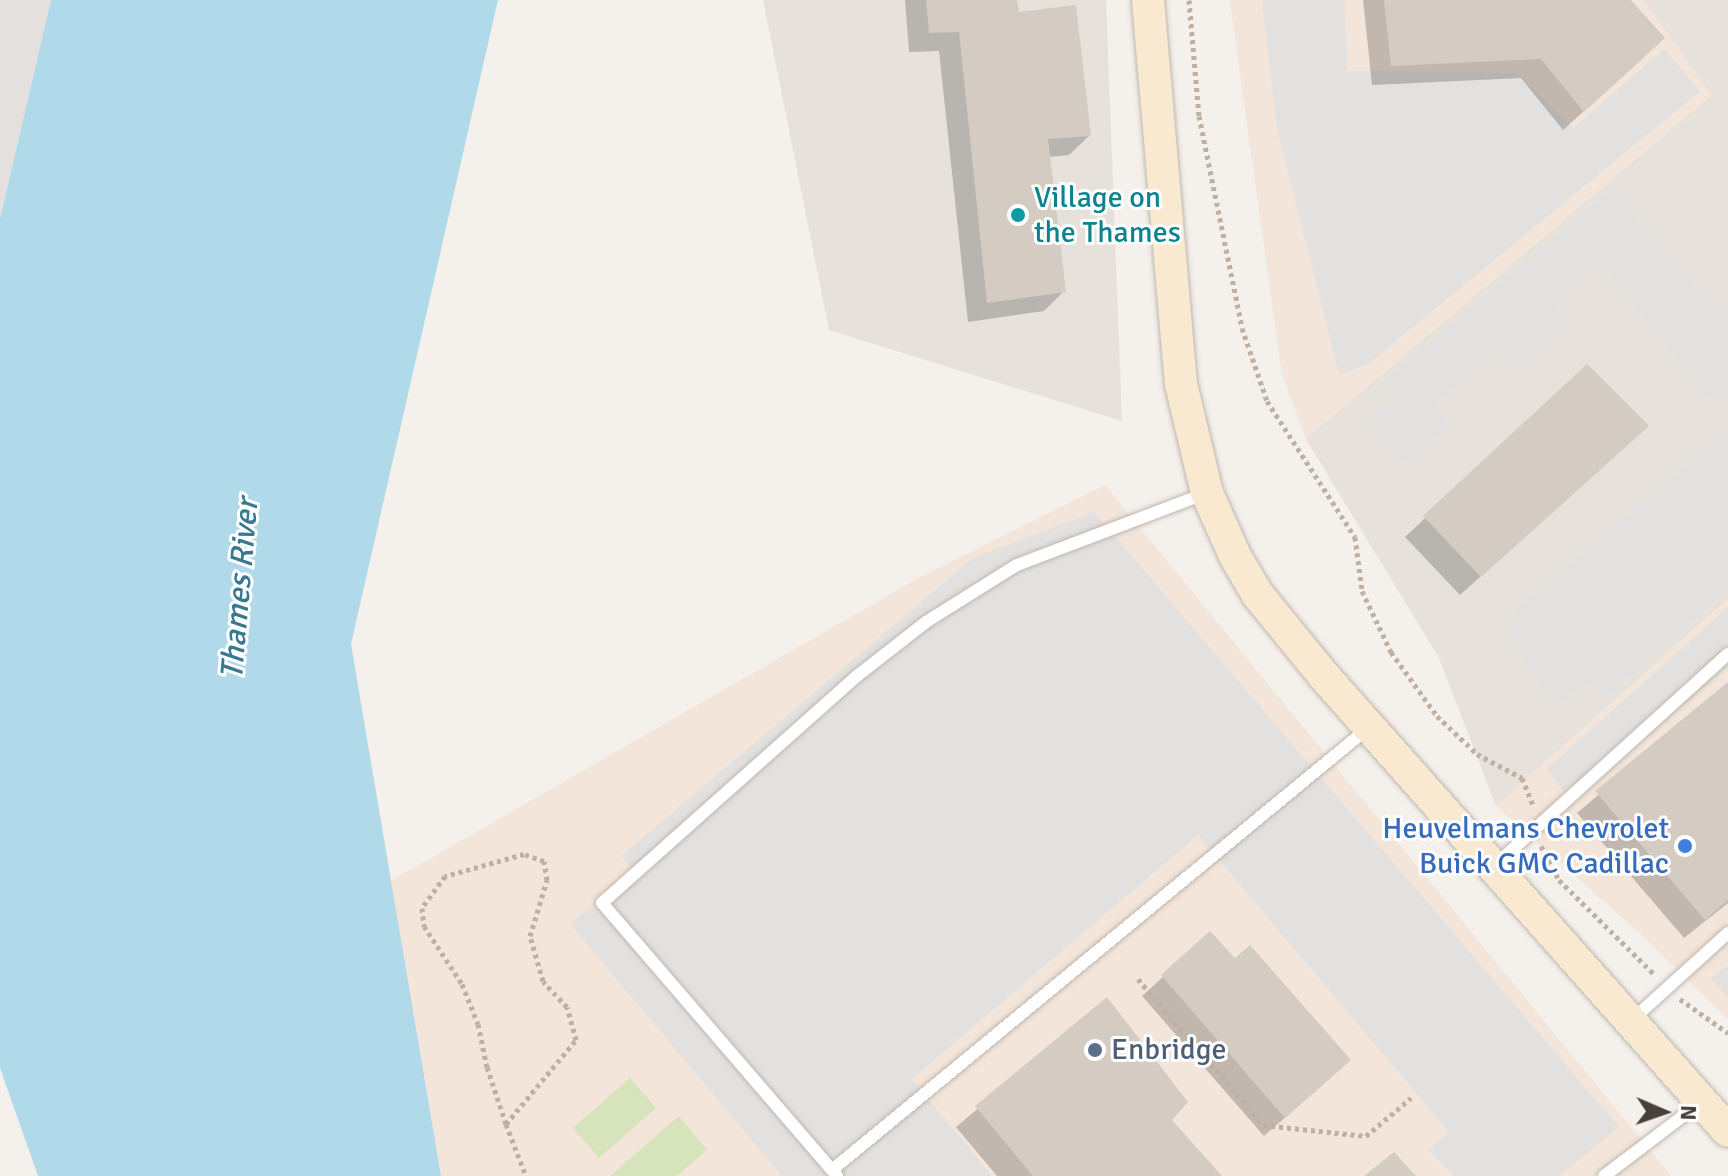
<!DOCTYPE html>
<html>
<head>
<meta charset="utf-8">
<style>
	body { margin:0 }
	#map { position:relative; width:1728px; height:1176px; overflow:hidden; background:#f4f0ec; font-family:Signika,sans-serif }
	div>[style] { position:absolute }
	[style*='--x'] { left:calc(var(--x)*1px); top:calc(var(--y)*1px); width:calc(var(--w)*1px); rotate:calc(var(--a)*1deg) }
	.residential>* { inset:0; background:#e7e1db }
	.commercial>* { inset:0; background:#f3e5da }
	.industrial>* { inset:0; background:#e4e0dd }
	.green>* { inset:0; background:#d7e3ba }
	.parking>* { inset:0; background:#e3e1df }
	.water>* { inset:0; background:#b0dae9 }
	.shadow>* { inset:0; background:#0003 }
	.building>* { inset:0; background:#d4cbc2 }
	.path>* { height:5px; margin-top:-2.5px; transform-origin:0; background:repeating-linear-gradient(90deg,#bfb0a2 0 4px,transparent 0 8px) }
	.roads { filter:drop-shadow(0 0 2px #bfb7af) drop-shadow(0 0 2px #bfb7af) }
	.service>* { height:12px; margin:-6px; padding:0 6px; transform-origin:6px; border-radius:6px; background:#fff }
	.secondary>* { height:32px; margin:-16px; padding:0 16px; transform-origin:16px; border-radius:16px; background:#f9e9d1 }
	.dots>* { width:22px; height:22px; translate:-50% -50%; box-sizing:border-box; border:4px solid #fff; border-radius:50% }
	span { translate:-50% -50%; white-space:nowrap; text-align:center; line-height:1.15; -webkit-text-stroke:6px #fff; paint-order:stroke }
	.culture-label { font-size:30px; color:#0d838f }
	.left { translate:0 -50%; text-align:left }
	.shop-label { font-size:30px; color:#366cbe }
	.right { translate:-100% -50%; text-align:right }
	.service-label { font-size:30px; color:#4e5e75 }
	.water-label { font-size:32px; color:#387991; font-style:italic }
	.north { position:absolute; left:1624px; top:1072px; width:80px; height:80px; -webkit-text-stroke:6px #fff; paint-order:stroke; rotate:92deg; font-size:22px; font-weight:700; line-height:32px; text-align:center; color:#48403a }
	.north::after { content:''; display:block; margin:auto; width:28px; height:36px; background:#48403a; clip-path:polygon(50% 0,100% 100%,50% 72%,0 100%) }
</style>
</head>
<body>
<div id="map">
	<div class="residential">
		<i style="clip-path:polygon(763px 0,1106px 0,1122px 421px,829px 330px)"></i>
		<i style="clip-path:polygon(1230px 0,1728px 0,1728px 599px,1496px 806px,1439px 658px,1306px 439px,1282px 374px)"></i>
	</div>
	<div class="commercial">
		<i style="clip-path:polygon(1230px 0,1644px 0,1712px 95px,1306px 439px,1282px 374px)"></i>
		<i style="clip-path:polygon(1105px 485px,1671px 1176px,441px 1176px,391px 881px,922px 576px)"></i>
		<i style="clip-path:polygon(1728px 599px,1728px 1020px,1644px 937px,1496px 806px)"></i>
	</div>
	<div class="industrial">
		<i style="clip-path:polygon(0 0,51px 0,0 219px)"></i>
	</div>
	<div class="green">
		<i style="clip-path:polygon(630px 1078px,656px 1108px,599px 1158px,573px 1128px)"></i>
		<i style="clip-path:polygon(679px 1116px,707px 1150px,677px 1176px,610px 1176px)"></i>
	</div>
	<div class="parking">
		<i style="clip-path:polygon(1262px 0,1345px 0,1347px 71px,1517px 73px,1573px 128px,1664px 49px,1700px 91px,1367px 365px,1339px 374px,1277px 129px)"></i>
		<i style="clip-path:polygon(1611px 190px,1728px 324px,1728px 381px,1708px 397px,1609px 273px,1583px 271px,1552px 303px,1565px 321px,1513px 368px,1496px 351px,1434px 404px,1449px 426px,1405px 462px,1369px 424px,1395px 399px,1382px 383px)"></i>
		<i style="clip-path:polygon(1728px 431px,1728px 589px,1605px 698px,1589px 681px,1555px 706px,1511px 640px,1514px 612px)"></i>
		<i style="clip-path:polygon(1094px 512px,1619px 1127px,1559px 1176px,1454px 1176px,1428px 1150px,1449px 1132px,1198px 835px,912px 1079px,992px 1176px,782px 1176px,570px 924px,633px 869px,621px 856px,973px 558px)"></i>
		<i style="clip-path:polygon(1728px 607px,1728px 667px,1572px 802px,1547px 769px)"></i>
		<i style="clip-path:polygon(1728px 965px,1728px 998px,1711px 978px)"></i>
	</div>
	<div class="water">
		<i style="clip-path:polygon(51px 0,498px 0,351px 644px,441px 1176px,38px 1176px,0 1068px,0 219px)"></i>
	</div>
	<div class="shadow">
		<i style="clip-path:polygon(905px 0,1015px 0,1017px 15px,1089px 136px,1069px 155px,1048px 157px,1064px 291px,1044px 311px,968px 322px,939px 51px,909px 52px)"></i>
		<i style="clip-path:polygon(1363px 0,1628px 0,1643px 58px,1563px 130px,1521px 78px,1372px 85px)"></i>
		<i style="clip-path:polygon(1587px 367px,1627px 445px,1460px 595px,1405px 537px)"></i>
		<i style="clip-path:polygon(1728px 685px,1728px 903px,1684px 938px,1577px 813px)"></i>
		<i style="clip-path:polygon(1210px 934px,1328px 1080px,1264px 1136px,1142px 996px)"></i>
		<i style="clip-path:polygon(1107px 1000px,1169px 1120px,1219px 1176px,997px 1176px,956px 1127px)"></i>
	</div>
	<div class="building">
		<i style="clip-path:polygon(926px 0,1017px 0,1019px 12px,1076px 5px,1091px 136px,1048px 139px,1066px 292px,987px 303px,959px 32px,929px 33px)"></i>
		<i style="clip-path:polygon(1384px 0,1631px 0,1665px 38px,1584px 112px,1541px 59px,1391px 66px)"></i>
		<i style="clip-path:polygon(1587px 364px,1649px 426px,1481px 577px,1423px 516px)"></i>
		<i style="clip-path:polygon(1728px 682px,1728px 900px,1705px 920px,1595px 791px)"></i>
		<i style="clip-path:polygon(1210px 931px,1235px 958px,1250px 945px,1351px 1060px,1285px 1118px,1161px 975px)"></i>
		<i style="clip-path:polygon(1107px 997px,1188px 1102px,1172px 1120px,1222px 1176px,1033px 1176px,975px 1106px)"></i>
		<i style="clip-path:polygon(1394px 1152px,1416px 1176px,1364px 1176px)"></i>
	</div>
	<div class="path">
		<i style="--x:1189;--y:0;--w:116;--a:85.1"></i>
		<i style="--x:1199;--y:116;--w:216;--a:78.5"></i>
		<i style="--x:1242;--y:328;--w:77;--a:71.1"></i>
		<i style="--x:1267;--y:401;--w:162;--a:57.1"></i>
		<i style="--x:1355;--y:537;--w:54;--a:82.6"></i>
		<i style="--x:1362;--y:591;--w:68;--a:64.6"></i>
		<i style="--x:1391;--y:652;--w:79;--a:54.3"></i>
		<i style="--x:1437;--y:716;--w:55;--a:43.5"></i>
		<i style="--x:1477;--y:754;--w:51;--a:28.1"></i>
		<i style="--x:1522;--y:778;--w:29;--a:68"></i>
		<i style="--x:1541;--y:846;--w:38;--a:62"></i>
		<i style="--x:1559;--y:880;--w:135;--a:44.7"></i>
		<i style="--x:1138;--y:979;--w:192;--a:49.4"></i>
		<i style="--x:1263;--y:1125;--w:104;--a:6.1"></i>
		<i style="--x:1366;--y:1136;--w:59;--a:-40.2"></i>
		<i style="--x:1680;--y:999;--w:59;--a:35.3"></i>
		<i style="--x:506;--y:1124;--w:109;--a:-50.2"></i>
		<i style="--x:576;--y:1040;--w:34;--a:-105"></i>
		<i style="--x:567;--y:1007;--w:35;--a:-133"></i>
		<i style="--x:543;--y:981;--w:47;--a:-106.1"></i>
		<i style="--x:530;--y:936;--w:59;--a:-73.1"></i>
		<i style="--x:547;--y:880;--w:19;--a:-99"></i>
		<i style="--x:544;--y:861;--w:21;--a:-161"></i>
		<i style="--x:524;--y:854;--w:82;--a:164.4"></i>
		<i style="--x:445;--y:876;--w:39;--a:126"></i>
		<i style="--x:422;--y:908;--w:18;--a:84"></i>
		<i style="--x:424;--y:926;--w:69;--a:56.8"></i>
		<i style="--x:462;--y:984;--w:43;--a:68.2"></i>
		<i style="--x:478;--y:1024;--w:44;--a:78.2"></i>
		<i style="--x:487;--y:1067;--w:60;--a:71.6"></i>
		<i style="--x:506;--y:1124;--w:56;--a:69"></i>
	</div>
	<div class="roads">
		<div class="service">
			<i style="--x:1493;--y:867;--w:317;--a:-42.2"></i>
			<i style="--x:1632;--y:1020;--w:130;--a:-42.2"></i>
			<i style="--x:832;--y:1170;--w:693;--a:-39.5"></i>
			<i style="--x:837;--y:1176;--w:360;--a:-130.7"></i>
			<i style="--x:602;--y:903;--w:341;--a:-41.7"></i>
			<i style="--x:857;--y:676;--w:88;--a:-38"></i>
			<i style="--x:926;--y:622;--w:107;--a:-32.1"></i>
			<i style="--x:1017;--y:565;--w:200;--a:-20.8"></i>
			<i style="--x:1604;--y:1176;--w:121;--a:-37.2"></i>
		</div>
		<div class="secondary">
			<i style="--x:1148;--y:0;--w:385;--a:85.1"></i>
			<i style="--x:1181;--y:384;--w:112;--a:76.6"></i>
			<i style="--x:1207;--y:493;--w:69;--a:66"></i>
			<i style="--x:1235;--y:556;--w:45;--a:59.5"></i>
			<i style="--x:1258;--y:595;--w:104;--a:50.8"></i>
			<i style="--x:1324;--y:676;--w:608;--a:48.4"></i>
		</div>
	</div>
	<div class="dots">
		<i style="left:1018px;top:215px;background:#0f9aa8"></i>
		<i style="left:1685px;top:846px;background:#3f7fe0"></i>
		<i style="left:1095px;top:1050px;background:#5c6f8a"></i>
	</div>
	<div class="culture-label">
		<span class="left" style="left:1034px;top:215px">Village on<br>the Thames</span>
	</div>
	<div class="shop-label">
		<span class="right" style="left:1669px;top:846px">Heuvelmans Chevrolet<br>Buick GMC Cadillac</span>
	</div>
	<div class="service-label">
		<span class="left" style="left:1111px;top:1050px">Enbridge</span>
	</div>
	<div class="water-label">
		<span style="left:240px;top:589px;rotate:-85deg">Thames River</span>
	</div>
	<div class="north">N</div>
</div>
</body>
</html>
